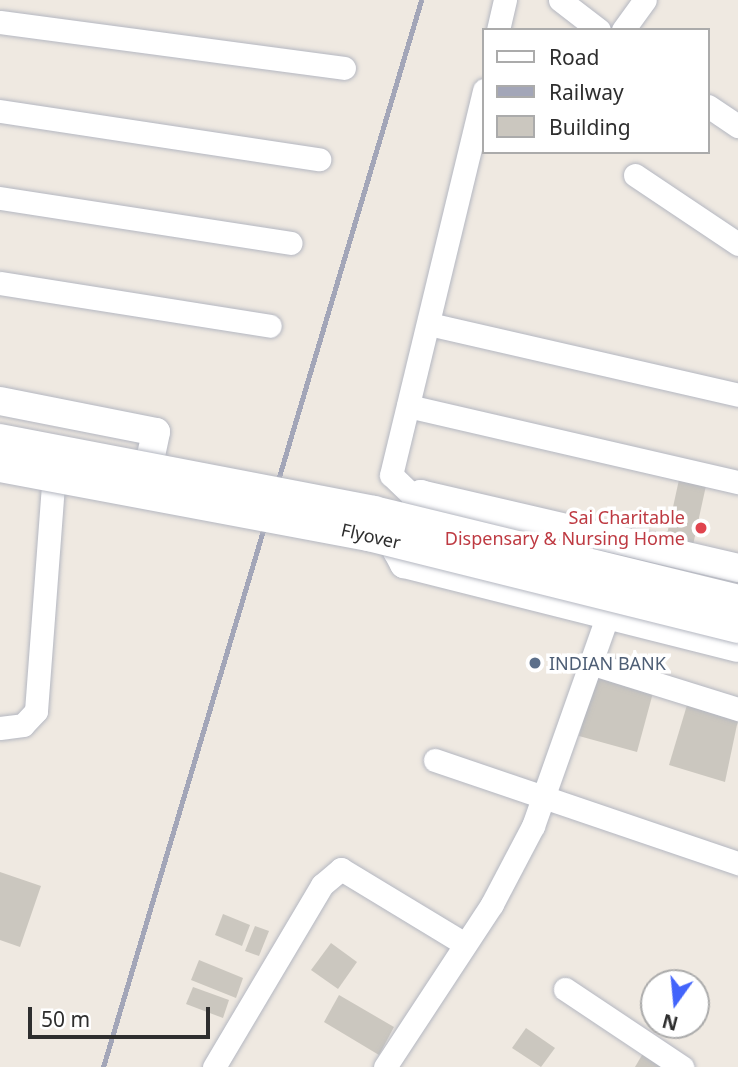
<!DOCTYPE html>
<html>
<head>
<meta charset="utf-8">
<style>
	body { margin:0 }
	#map { position:relative; width:738px; height:1067px; overflow:hidden; background:#efe9e1; font-family:"Noto Sans",sans-serif }
	div>[style] { position:absolute }
	[style*='--x'] { left:calc(var(--x)*1px); top:calc(var(--y)*1px); width:calc(var(--w)*1px); rotate:calc(var(--a)*1deg) }
	.building>* { inset:0; background:#cbc7bf }
	.roads { filter:drop-shadow(0 0 2px #b4b7c1) drop-shadow(0 0 2px #b4b7c1) }
	.minor>* { height:23px; margin:-11.5px; padding:0 11.5px; transform-origin:11.5px; border-radius:11.5px; background:#fff }
	.tertiary>* { height:28px; margin:-14px; padding:0 14px; transform-origin:14px; border-radius:14px; background:#fff }
	.rail>* { height:5px; margin:-2.5px; padding:0 2.5px; transform-origin:2.5px; border-radius:2.5px; background:#a3a6b8 }
	.bridges { filter:drop-shadow(0 0 2px #b4b7c1) drop-shadow(0 0 2px #b4b7c1) }
	.secondary-bridge>* { height:32px; margin:-16px; padding:0 16px; transform-origin:16px; border-radius:16px; background:#fff }
	.dots>* { width:19px; height:19px; translate:-50% -50%; box-sizing:border-box; border:4px solid #fff; border-radius:50% }
	span { translate:-50% -50%; white-space:nowrap; text-align:center; line-height:1.15; -webkit-text-stroke:7px #fff; paint-order:stroke }
	.health-label { font-size:18px; color:#be3a42 }
	.right { translate:-100% -50%; text-align:right }
	.street-label { font-size:18px; color:#2e2e2e }
	.service-label { font-size:18px; color:#4e5e75 }
	.left { translate:0 -50%; text-align:left }
	.legend { position:absolute; left:482px; top:28px; width:228px; height:126px; box-sizing:border-box; background:#fff; border:2px solid #ababab; margin:0; padding:9px 12px; list-style:none; font-size:21px; color:#2e2e2e }
	.legend li { display:flex; align-items:center; gap:14px; height:35px }
	.legend b { width:35px; border:2px solid #ababab }
	.north { position:absolute; left:640px; top:969px; width:70px; height:70px; box-sizing:border-box; background:#fff; border:2px solid #ababab; border-radius:50%; rotate:195deg; font-size:19px; font-weight:700; line-height:28px; text-align:center; color:#2e2e2e }
	.north::after { content:''; display:block; margin:auto; width:24px; height:32px; background:#4264fb; clip-path:polygon(50% 0,100% 100%,50% 72%,0 100%) }
	.scale { position:absolute; left:28px; top:1007px; width:182px; height:32px; box-sizing:border-box; border:4px solid #2e2e2e; border-top:0; padding-left:9px; font-size:21px; line-height:24px; white-space:nowrap; color:#2e2e2e; -webkit-text-stroke:5px #fff; paint-order:stroke }
</style>
</head>
<body>
<div id="map">
	<div class="building">
		<i style="clip-path:polygon(680px 475px,707px 481px,693px 545px,666px 539px)"></i>
		<i style="clip-path:polygon(595px 673px,654px 689px,637px 752px,579px 736px)"></i>
		<i style="clip-path:polygon(687px 705px,738px 720px,725px 782px,669px 765px)"></i>
		<i style="clip-path:polygon(0 872px,41px 886px,20px 947px,0 940px)"></i>
		<i style="clip-path:polygon(223px 914px,250px 925px,242px 946px,215px 935px)"></i>
		<i style="clip-path:polygon(255px 926px,269px 931px,259px 956px,245px 951px)"></i>
		<i style="clip-path:polygon(331px 943px,357px 962px,338px 989px,311px 970px)"></i>
		<i style="clip-path:polygon(199px 960px,243px 978px,236px 998px,191px 980px)"></i>
		<i style="clip-path:polygon(193px 987px,229px 1000px,223px 1018px,186px 1004px)"></i>
		<i style="clip-path:polygon(339px 995px,394px 1027px,379px 1055px,324px 1022px)"></i>
		<i style="clip-path:polygon(526px 1028px,555px 1048px,541px 1067px,512px 1048px)"></i>
		<i style="clip-path:polygon(645px 1050px,675px 1067px,635px 1067px)"></i>
	</div>
	<div class="roads">
		<div class="minor">
			<i style="--x:560;--y:0;--w:49;--a:37.6"></i>
			<i style="--x:0;--y:22;--w:347;--a:7.6"></i>
			<i style="--x:498;--y:30;--w:31;--a:-77"></i>
			<i style="--x:623;--y:30;--w:37;--a:-54"></i>
			<i style="--x:708;--y:106;--w:36;--a:34"></i>
			<i style="--x:0;--y:111;--w:323;--a:8.6"></i>
			<i style="--x:635;--y:175;--w:124;--a:33.8"></i>
			<i style="--x:0;--y:198;--w:294;--a:8.8"></i>
			<i style="--x:0;--y:283;--w:273;--a:9"></i>
			<i style="--x:429;--y:324;--w:317;--a:12.9"></i>
			<i style="--x:408;--y:406;--w:339;--a:13"></i>
			<i style="--x:415;--y:498;--w:33;--a:-136"></i>
			<i style="--x:391;--y:475;--w:396;--a:-76.4"></i>
			<i style="--x:590;--y:663;--w:155;--a:17.3"></i>
			<i style="--x:0;--y:728;--w:23;--a:-7"></i>
			<i style="--x:23;--y:725;--w:19;--a:-47"></i>
			<i style="--x:36;--y:711;--w:225;--a:-85.7"></i>
			<i style="--x:435;--y:760;--w:320;--a:18.8"></i>
			<i style="--x:565;--y:989;--w:141;--a:33.7"></i>
			<i style="--x:214;--y:1067;--w:212;--a:-59.3"></i>
			<i style="--x:322;--y:885;--w:25;--a:-40"></i>
			<i style="--x:341;--y:869;--w:145;--a:31.2"></i>
			<i style="--x:385;--y:1067;--w:195;--a:-56.7"></i>
			<i style="--x:492;--y:904;--w:88;--a:-62.3"></i>
			<i style="--x:533;--y:826;--w:225;--a:-70.5"></i>
		</div>
		<div class="tertiary">
			<i style="--x:0;--y:401;--w:159;--a:11.2"></i>
			<i style="--x:156;--y:432;--w:58;--a:101.9"></i>
			<i style="--x:738;--y:568;--w:326;--a:-166.9"></i>
			<i style="--x:421;--y:494;--w:62;--a:112.8"></i>
			<i style="--x:397;--y:551;--w:15;--a:62"></i>
			<i style="--x:404;--y:564;--w:344;--a:14.1"></i>
		</div>
	</div>
	<div class="rail">
		<i style="--x:103;--y:1067;--w:1113;--a:-73.4"></i>
	</div>
	<div class="bridges">
		<div class="secondary-bridge">
			<i style="--x:0;--y:440;--w:381;--a:10.9"></i>
			<i style="--x:374;--y:512;--w:375;--a:13.7"></i>
			<i style="--x:0;--y:466;--w:375;--a:10.6"></i>
			<i style="--x:369;--y:535;--w:380;--a:14"></i>
		</div>
	</div>
	<div class="dots">
		<i style="left:701px;top:528px;background:#e0444e"></i>
		<i style="left:535px;top:663px;background:#5c6f8a"></i>
	</div>
	<div class="health-label">
		<span class="right" style="left:685px;top:528px">Sai Charitable<br>Dispensary &amp; Nursing Home</span>
	</div>
	<div class="street-label">
		<span style="left:371px;top:536px;rotate:13deg">Flyover</span>
	</div>
	<div class="service-label">
		<span class="left" style="left:549px;top:663px">INDIAN BANK</span>
	</div>
	<ul class="legend">
	<li><b style="height:9px;background:#fff"></b>Road</li>
	<li><b style="height:9px;background:#a3a6b8"></b>Railway</li>
	<li><b style="height:19px;background:#cbc7bf"></b>Building</li>
	</ul>
	<div class="north">N</div>
	<div class="scale">50 m</div>
</div>
</body>
</html>
